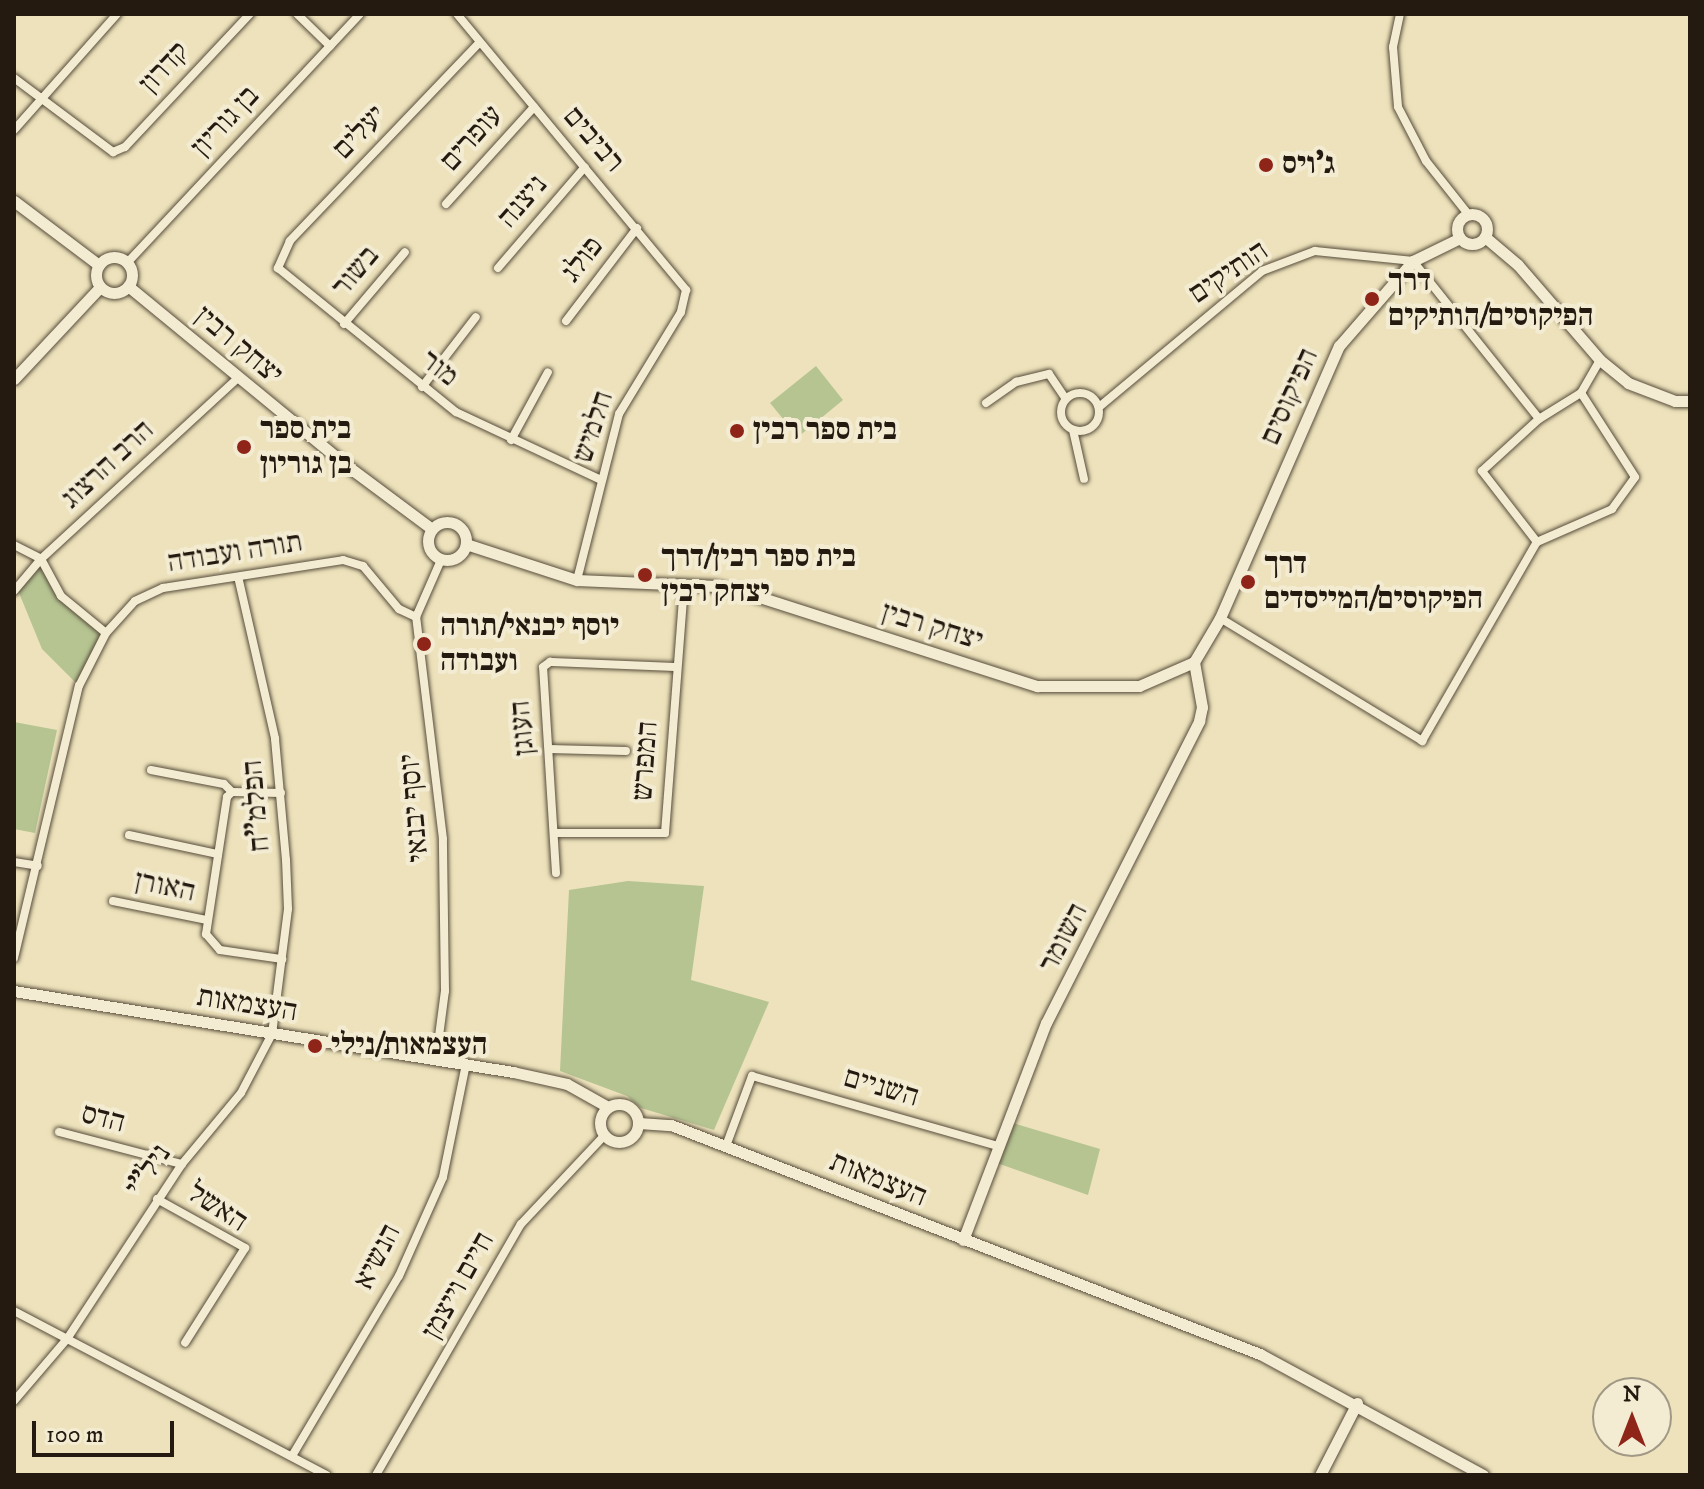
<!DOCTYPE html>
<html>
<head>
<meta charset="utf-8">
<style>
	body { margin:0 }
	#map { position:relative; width:1704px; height:1489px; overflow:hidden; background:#ede2bb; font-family:"IM FELL DW Pica","Frank Ruhl Libre",serif }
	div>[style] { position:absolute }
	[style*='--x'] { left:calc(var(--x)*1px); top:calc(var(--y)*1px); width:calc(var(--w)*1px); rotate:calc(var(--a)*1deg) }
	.green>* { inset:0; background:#b6c492 }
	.roads { filter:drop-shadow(0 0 2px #574c3b) drop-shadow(0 0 2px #574c3b) }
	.street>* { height:8px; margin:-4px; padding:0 4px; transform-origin:4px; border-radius:4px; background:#f3ecd3 }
	.street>.ring { margin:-4px; padding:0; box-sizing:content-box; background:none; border:8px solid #f3ecd3; border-radius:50% }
	.secondary>* { height:11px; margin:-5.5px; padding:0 5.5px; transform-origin:5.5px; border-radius:5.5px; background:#f3ecd3 }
	.secondary>.ring { margin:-5.5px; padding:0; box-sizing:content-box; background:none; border:11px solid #f3ecd3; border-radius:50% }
	.dots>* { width:22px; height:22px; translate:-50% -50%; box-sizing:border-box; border:4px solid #f3ecd3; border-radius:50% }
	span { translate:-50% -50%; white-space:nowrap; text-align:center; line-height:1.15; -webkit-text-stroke:8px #f3ecd3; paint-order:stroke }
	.street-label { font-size:30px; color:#251a10 }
	.poi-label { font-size:30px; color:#251a10; font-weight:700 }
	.left { translate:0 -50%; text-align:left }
	.frame { position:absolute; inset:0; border:16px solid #251a10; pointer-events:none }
	.north { position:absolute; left:1592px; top:1377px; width:80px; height:80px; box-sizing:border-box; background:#f3ecd3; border:2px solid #a19885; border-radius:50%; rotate:0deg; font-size:22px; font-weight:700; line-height:32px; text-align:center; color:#251a10 }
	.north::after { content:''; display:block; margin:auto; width:28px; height:36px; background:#8f2418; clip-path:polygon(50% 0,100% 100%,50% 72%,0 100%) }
	.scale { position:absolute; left:32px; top:1421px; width:142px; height:36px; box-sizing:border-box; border:4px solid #251a10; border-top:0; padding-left:10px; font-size:24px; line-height:28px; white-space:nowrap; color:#251a10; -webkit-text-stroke:6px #f3ecd3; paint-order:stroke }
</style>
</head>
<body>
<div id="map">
	<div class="green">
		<i style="clip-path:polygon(816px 366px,843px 400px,798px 437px,770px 403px)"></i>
		<i style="clip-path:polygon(41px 559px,49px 581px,106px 633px,79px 686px,42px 649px,17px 588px)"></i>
		<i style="clip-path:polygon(14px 722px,57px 730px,35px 833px,14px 829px)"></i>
		<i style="clip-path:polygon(628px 881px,704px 886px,691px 980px,769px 1002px,714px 1130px,641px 1108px,627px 1096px,560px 1071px,569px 890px)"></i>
		<i style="clip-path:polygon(1013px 1123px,1100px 1149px,1088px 1195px,997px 1163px)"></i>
	</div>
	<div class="roads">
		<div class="street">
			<i style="--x:297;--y:14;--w:46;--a:44.1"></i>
			<i style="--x:457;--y:14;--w:359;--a:50.3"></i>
			<i style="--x:686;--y:290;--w:23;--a:103"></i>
			<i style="--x:681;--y:312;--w:119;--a:121.3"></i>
			<i style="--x:619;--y:414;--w:171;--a:104.2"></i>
			<i style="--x:1400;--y:14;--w:34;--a:102"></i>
			<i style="--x:1393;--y:47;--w:60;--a:85.2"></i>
			<i style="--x:1398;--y:107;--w:61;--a:62.6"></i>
			<i style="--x:1426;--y:161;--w:68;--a:51.6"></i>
			<i style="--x:479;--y:43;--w:274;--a:133.7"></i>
			<i style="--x:290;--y:241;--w:30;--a:114"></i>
			<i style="--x:278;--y:268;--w:229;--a:39"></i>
			<i style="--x:456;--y:412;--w:160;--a:25.1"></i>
			<i style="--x:14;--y:78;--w:124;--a:36.8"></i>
			<i style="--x:113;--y:152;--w:13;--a:-23"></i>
			<i style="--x:125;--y:147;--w:183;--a:-46.8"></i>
			<i style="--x:14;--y:130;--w:155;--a:-48.4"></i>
			<i style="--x:446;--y:204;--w:131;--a:-47.8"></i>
			<i style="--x:127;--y:263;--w:341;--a:-46.9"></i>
			<i style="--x:498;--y:268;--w:133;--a:-49.3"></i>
			<i style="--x:566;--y:321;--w:117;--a:-52.6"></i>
			<i style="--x:344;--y:324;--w:94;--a:-49.7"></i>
			<i style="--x:422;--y:387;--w:88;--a:-52.4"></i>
			<i class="ring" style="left:1061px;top:393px;width:30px;height:30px"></i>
			<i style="--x:986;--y:403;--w:37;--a:-35"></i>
			<i style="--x:1016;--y:382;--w:34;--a:-14"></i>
			<i style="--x:1049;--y:374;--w:30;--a:56"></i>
			<i style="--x:1099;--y:407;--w:212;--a:-39.8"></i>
			<i style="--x:1262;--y:271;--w:57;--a:-20.7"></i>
			<i style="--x:1315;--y:251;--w:99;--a:5.8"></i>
			<i style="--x:1413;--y:261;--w:202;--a:51.4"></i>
			<i style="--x:1073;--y:430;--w:50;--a:77.3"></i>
			<i style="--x:511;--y:440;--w:77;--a:-61.4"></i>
			<i style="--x:1537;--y:542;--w:90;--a:-127.8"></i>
			<i style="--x:1482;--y:471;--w:77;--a:-42.4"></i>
			<i style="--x:1539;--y:419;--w:49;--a:-31.8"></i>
			<i style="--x:1581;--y:393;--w:38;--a:-60"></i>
			<i style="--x:14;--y:545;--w:30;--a:27"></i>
			<i style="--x:41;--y:559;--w:42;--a:61.6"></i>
			<i style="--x:61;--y:596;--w:58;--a:39.4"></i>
			<i style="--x:14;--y:591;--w:42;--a:-49.8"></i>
			<i style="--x:41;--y:559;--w:268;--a:-42.6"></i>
			<i style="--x:1220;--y:618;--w:237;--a:31.3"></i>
			<i style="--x:1422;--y:741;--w:230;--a:-60"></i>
			<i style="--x:1537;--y:542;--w:82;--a:-23.7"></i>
			<i style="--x:1612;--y:509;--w:39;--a:-54"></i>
			<i style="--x:1635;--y:477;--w:100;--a:-122.7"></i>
			<i style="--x:549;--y:749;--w:77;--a:1.5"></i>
			<i style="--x:151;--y:770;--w:74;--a:10.9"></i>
			<i style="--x:224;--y:784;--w:11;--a:45"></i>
			<i style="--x:281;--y:793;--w:49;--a:-178.8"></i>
			<i style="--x:232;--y:792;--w:7;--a:135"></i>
			<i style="--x:227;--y:797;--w:139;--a:98.7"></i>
			<i style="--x:206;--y:934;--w:21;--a:49"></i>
			<i style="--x:220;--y:950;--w:63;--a:8.3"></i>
			<i style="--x:555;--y:833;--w:110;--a:0"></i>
			<i style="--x:665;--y:833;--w:249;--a:-85.6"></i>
			<i style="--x:129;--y:835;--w:91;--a:12.1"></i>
			<i style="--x:14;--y:862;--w:24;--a:9"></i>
			<i style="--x:556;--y:873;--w:206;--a:-93.6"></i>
			<i style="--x:543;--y:667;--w:9;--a:-36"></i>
			<i style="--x:550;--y:662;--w:127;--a:2.3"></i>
			<i style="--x:113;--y:901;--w:95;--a:11.5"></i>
			<i style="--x:14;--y:958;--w:280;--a:-76.6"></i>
			<i style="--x:79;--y:686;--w:59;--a:-63"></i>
			<i style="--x:106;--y:633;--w:43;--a:-47.8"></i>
			<i style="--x:135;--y:601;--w:31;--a:-25"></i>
			<i style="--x:163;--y:588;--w:182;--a:-8.8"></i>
			<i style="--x:343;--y:560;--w:21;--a:17"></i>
			<i style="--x:363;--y:566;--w:56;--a:50.1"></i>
			<i style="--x:399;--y:609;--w:19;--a:25"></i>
			<i style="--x:436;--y:1059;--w:69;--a:-82.5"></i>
			<i style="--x:445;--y:991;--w:152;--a:-90.8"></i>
			<i style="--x:443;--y:839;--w:224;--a:-96.9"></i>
			<i style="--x:416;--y:617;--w:62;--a:-66.3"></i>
			<i style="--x:59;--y:1132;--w:127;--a:14.6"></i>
			<i style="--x:726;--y:1146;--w:75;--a:-69.6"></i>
			<i style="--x:752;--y:1076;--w:256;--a:15.9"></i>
			<i style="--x:157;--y:1199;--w:101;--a:29.1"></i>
			<i style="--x:245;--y:1248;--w:112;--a:122.3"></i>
			<i style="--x:14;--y:1311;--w:353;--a:27.7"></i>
			<i style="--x:14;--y:1401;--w:82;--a:-49.5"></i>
			<i style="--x:67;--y:1339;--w:209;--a:-56.7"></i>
			<i style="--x:182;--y:1164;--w:92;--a:-50.3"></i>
			<i style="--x:241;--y:1093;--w:67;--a:-62.3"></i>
			<i style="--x:272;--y:1034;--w:126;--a:-82.7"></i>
			<i style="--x:288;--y:909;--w:49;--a:-92.3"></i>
			<i style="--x:286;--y:860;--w:122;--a:-95.2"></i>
			<i style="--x:275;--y:738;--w:165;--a:-102.9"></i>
			<i style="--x:292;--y:1456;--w:209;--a:-59.3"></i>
			<i style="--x:399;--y:1276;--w:108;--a:-66"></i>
			<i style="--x:443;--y:1177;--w:115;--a:-78.5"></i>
			<i style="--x:376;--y:1475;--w:290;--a:-60"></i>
			<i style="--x:521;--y:1224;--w:121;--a:-46.7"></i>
		</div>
		<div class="secondary">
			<i style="--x:14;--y:201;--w:106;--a:37"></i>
			<i class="ring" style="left:1457px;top:214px;width:19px;height:19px"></i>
			<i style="--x:1485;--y:237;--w:43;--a:40.3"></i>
			<i style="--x:1518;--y:265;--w:125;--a:49.2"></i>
			<i style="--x:1600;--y:360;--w:36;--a:39"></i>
			<i style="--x:1628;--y:383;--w:50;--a:21"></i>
			<i style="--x:1675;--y:401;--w:15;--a:0"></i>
			<i class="ring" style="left:96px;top:257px;width:25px;height:25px"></i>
			<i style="--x:128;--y:286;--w:282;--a:39.4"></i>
			<i style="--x:346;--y:465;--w:107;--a:36.7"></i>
			<i style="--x:14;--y:379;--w:126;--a:-46.9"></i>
			<i class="ring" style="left:428px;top:522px;width:27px;height:27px"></i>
			<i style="--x:466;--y:544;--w:117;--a:18"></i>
			<i style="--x:577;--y:580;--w:139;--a:2.5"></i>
			<i style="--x:716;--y:586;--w:32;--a:13"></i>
			<i style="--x:747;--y:593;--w:305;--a:17.8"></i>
			<i style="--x:1037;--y:686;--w:102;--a:0"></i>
			<i style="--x:1139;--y:686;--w:60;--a:-23.6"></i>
			<i style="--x:1194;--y:662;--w:51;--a:-59.4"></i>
			<i style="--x:1220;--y:618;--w:297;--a:-66.4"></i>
			<i style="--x:1339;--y:346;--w:113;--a:-49"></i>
			<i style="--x:1413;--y:261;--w:52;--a:-26.1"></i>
			<i style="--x:14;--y:991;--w:506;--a:9.22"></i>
			<i style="--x:513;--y:1072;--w:55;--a:12.5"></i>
			<i style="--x:567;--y:1084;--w:47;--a:29.3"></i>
			<i class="ring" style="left:600px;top:1104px;width:27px;height:27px"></i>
			<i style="--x:639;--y:1123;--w:32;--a:4"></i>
			<i style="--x:671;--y:1125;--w:632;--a:21.25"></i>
			<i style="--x:1260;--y:1354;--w:254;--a:28.5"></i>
			<i style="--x:963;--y:1240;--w:232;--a:-69.1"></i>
			<i style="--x:1046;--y:1023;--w:339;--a:-63.1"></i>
			<i style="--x:1199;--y:721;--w:14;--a:-78"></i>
			<i style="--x:1202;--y:707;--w:46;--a:-100.1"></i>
			<i style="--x:1320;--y:1475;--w:81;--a:-62.8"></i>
		</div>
	</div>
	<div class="dots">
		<i style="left:1266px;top:165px;background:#8f2418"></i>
		<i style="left:1372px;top:299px;background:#8f2418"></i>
		<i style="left:737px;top:431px;background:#8f2418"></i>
		<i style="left:244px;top:447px;background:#8f2418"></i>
		<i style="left:645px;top:575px;background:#8f2418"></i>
		<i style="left:1248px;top:582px;background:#8f2418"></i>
		<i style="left:424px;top:644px;background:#8f2418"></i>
		<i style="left:315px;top:1046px;background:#8f2418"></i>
	</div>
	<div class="street-label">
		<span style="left:165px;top:68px;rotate:-47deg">קדרון</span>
		<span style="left:226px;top:122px;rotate:-47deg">בן גוריון</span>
		<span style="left:360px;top:133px;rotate:-46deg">יעלים</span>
		<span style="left:472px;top:139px;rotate:-48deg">עופרים</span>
		<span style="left:593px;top:140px;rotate:49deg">רביבים</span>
		<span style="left:523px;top:202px;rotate:-49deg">ניצנה</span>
		<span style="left:583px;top:260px;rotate:-52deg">פולג</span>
		<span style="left:356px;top:272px;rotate:-50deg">בשור</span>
		<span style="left:1229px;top:273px;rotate:-34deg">הותיקים</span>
		<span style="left:238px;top:346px;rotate:40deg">יצחק רבין</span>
		<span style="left:439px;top:369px;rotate:38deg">מור</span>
		<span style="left:1290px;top:397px;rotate:-66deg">הפיקוסים</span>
		<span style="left:594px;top:427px;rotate:-72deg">חלמיש</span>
		<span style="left:108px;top:465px;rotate:-43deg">הרב הרצוג</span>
		<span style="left:235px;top:553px;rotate:-9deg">תורה ועבודה</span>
		<span style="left:932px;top:627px;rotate:17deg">יצחק רבין</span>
		<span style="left:523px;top:728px;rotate:-95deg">העוגן</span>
		<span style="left:646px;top:761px;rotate:-86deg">המפרש</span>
		<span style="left:257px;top:806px;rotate:-95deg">הפלמ"ח</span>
		<span style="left:415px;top:808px;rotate:-95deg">יוסף יבנאי</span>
		<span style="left:165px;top:887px;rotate:12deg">האורן</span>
		<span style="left:1064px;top:938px;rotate:-63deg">השומר</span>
		<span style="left:247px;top:1005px;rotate:9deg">העצמאות</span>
		<span style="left:881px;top:1088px;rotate:16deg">השניים</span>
		<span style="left:103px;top:1119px;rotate:14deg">הדס</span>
		<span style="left:149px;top:1171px;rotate:-55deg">ניל"י</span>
		<span style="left:878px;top:1180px;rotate:22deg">העצמאות</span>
		<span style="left:217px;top:1208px;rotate:33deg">האשל</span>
		<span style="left:378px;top:1257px;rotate:-63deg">הנשיא</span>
		<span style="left:459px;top:1286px;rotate:-61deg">חיים וייצמן</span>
	</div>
	<div class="poi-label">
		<span class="left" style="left:1282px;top:165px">ג'ויס</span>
		<span class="left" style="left:1388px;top:299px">דרך<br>הפיקוסים/הותיקים</span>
		<span class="left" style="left:260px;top:447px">בית ספר<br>בן גוריון</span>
		<span class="left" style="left:753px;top:431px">בית ספר רבין</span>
		<span class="left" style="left:661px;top:575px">בית ספר רבין/דרך<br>יצחק רבין</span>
		<span class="left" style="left:1264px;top:582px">דרך<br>הפיקוסים/המייסדים</span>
		<span class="left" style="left:440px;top:644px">יוסף יבנאי/תורה<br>ועבודה</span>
		<span class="left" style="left:331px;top:1046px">העצמאות/נילי</span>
	</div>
	<div class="frame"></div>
	<div class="north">N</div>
	<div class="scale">100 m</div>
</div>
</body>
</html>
